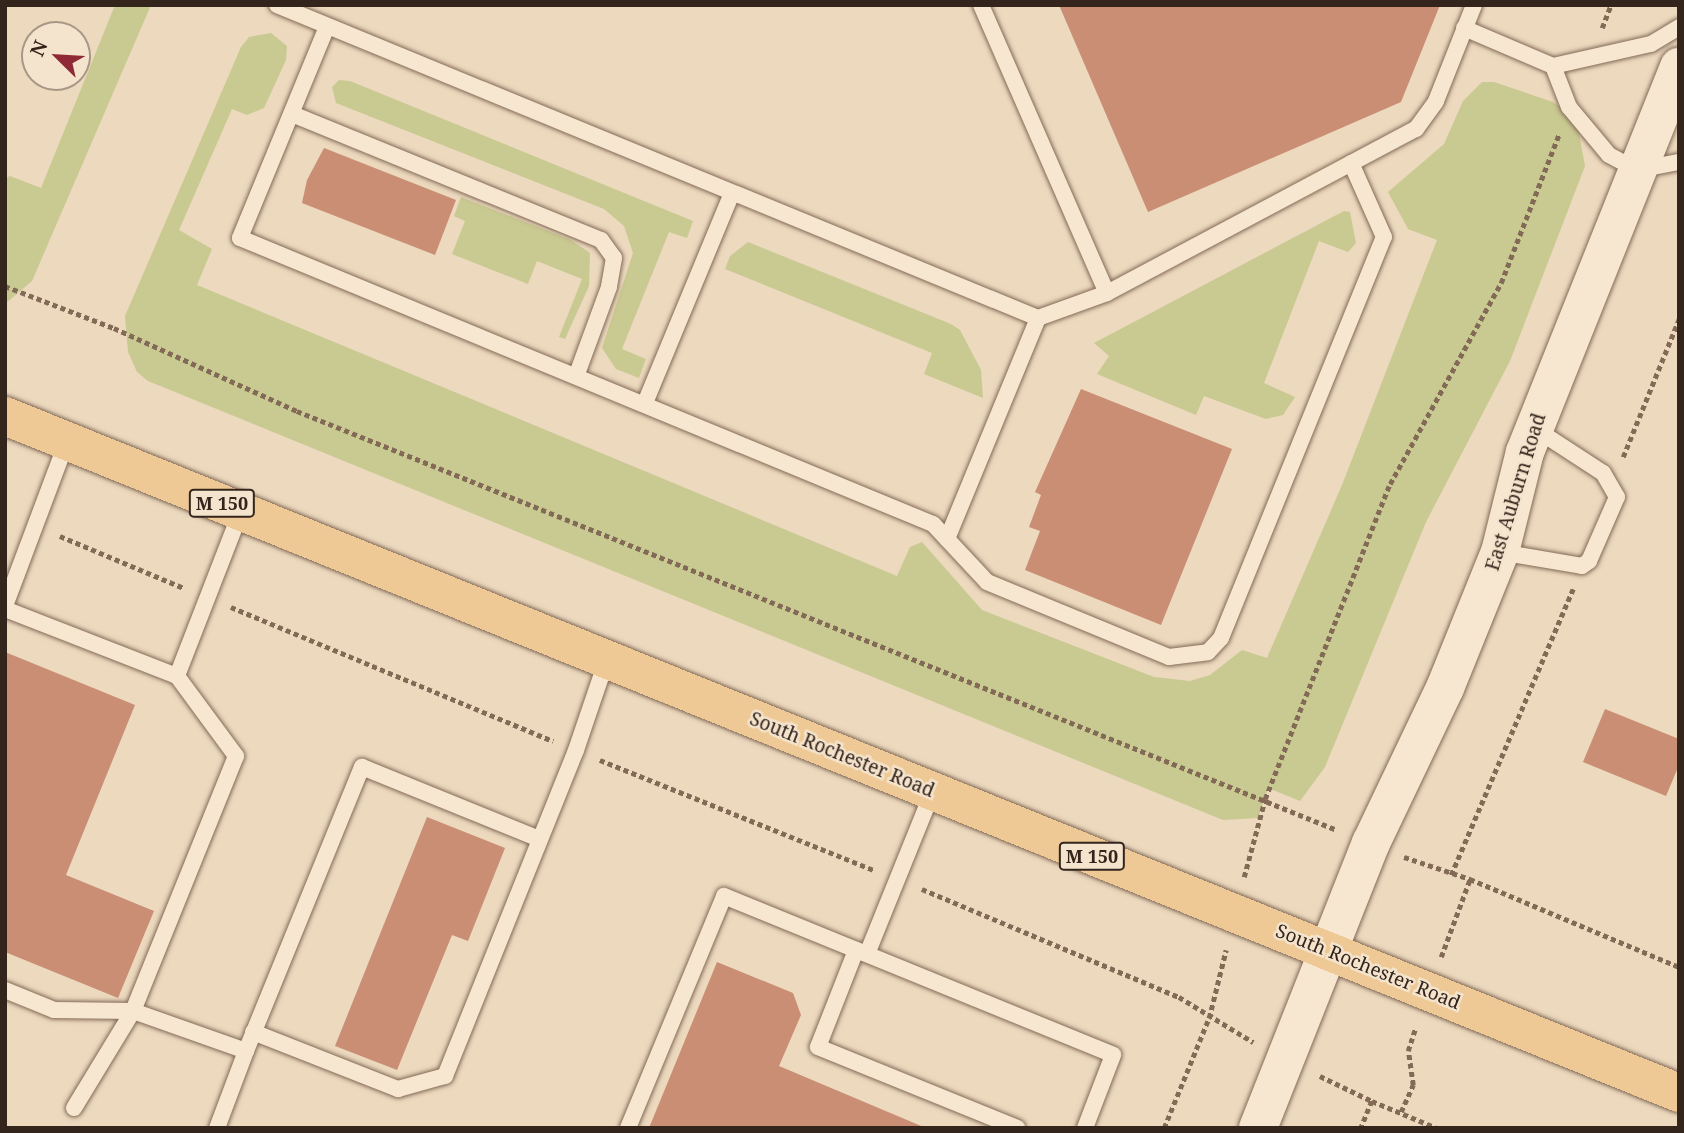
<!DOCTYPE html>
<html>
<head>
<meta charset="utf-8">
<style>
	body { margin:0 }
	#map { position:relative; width:1684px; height:1133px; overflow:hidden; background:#ecd9be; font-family:"Noto Serif",serif }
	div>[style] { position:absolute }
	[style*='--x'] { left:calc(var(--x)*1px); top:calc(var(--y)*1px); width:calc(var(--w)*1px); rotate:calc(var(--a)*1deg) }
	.green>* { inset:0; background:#c9c992 }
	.building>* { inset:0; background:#c98e74 }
	.path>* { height:4.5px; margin-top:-2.25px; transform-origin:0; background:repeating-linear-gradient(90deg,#836a57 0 5px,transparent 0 8.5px) }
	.roads { filter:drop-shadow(0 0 2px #836a57) drop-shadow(0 0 2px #836a57) }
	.service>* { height:16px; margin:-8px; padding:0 8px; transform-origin:8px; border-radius:8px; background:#f7e7d0 }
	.secondary>* { height:38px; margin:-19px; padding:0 19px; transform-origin:19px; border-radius:19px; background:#f7e7d0 }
	.primary>* { height:38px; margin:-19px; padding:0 19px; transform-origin:19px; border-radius:19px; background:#efc995 }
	span { translate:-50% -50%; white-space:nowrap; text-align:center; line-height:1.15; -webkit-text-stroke:5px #f4e4cd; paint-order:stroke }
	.shield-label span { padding:2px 5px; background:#f4e4cd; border:2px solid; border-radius:5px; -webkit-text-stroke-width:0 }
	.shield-label { font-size:18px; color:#33241c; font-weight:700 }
	.street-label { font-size:19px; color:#33241c }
	.frame { position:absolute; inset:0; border:7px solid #33241c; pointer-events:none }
	.north { position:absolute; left:21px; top:21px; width:70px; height:70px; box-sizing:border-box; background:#f4e4cd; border:2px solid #a79786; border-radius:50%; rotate:294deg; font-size:19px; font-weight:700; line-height:28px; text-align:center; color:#33241c }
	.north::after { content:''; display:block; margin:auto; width:24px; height:32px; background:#902936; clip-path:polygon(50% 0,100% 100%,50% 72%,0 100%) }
</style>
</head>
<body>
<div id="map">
	<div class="green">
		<i style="clip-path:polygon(115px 5px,151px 5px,32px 281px,5px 304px,5px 179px,10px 176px,41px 188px)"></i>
		<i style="clip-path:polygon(271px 33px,287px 46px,286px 60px,264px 108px,247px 115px,232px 109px,179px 230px,212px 249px,197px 285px,897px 576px,910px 547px,922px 542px,982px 610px,1154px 677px,1190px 681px,1210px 675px,1242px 650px,1267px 658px,1342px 485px,1437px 240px,1408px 229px,1388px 192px,1444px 144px,1463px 101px,1482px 82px,1494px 82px,1553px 102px,1566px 111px,1578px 128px,1585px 166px,1510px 361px,1426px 522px,1325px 767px,1300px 801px,1268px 788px,1258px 818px,1223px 820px,148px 381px,137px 372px,128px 352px,125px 316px,241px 47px,249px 37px)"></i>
		<i style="clip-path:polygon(339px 80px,350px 81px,693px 221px,687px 238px,669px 232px,622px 349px,646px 359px,639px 378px,616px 369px,602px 348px,633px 253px,624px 226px,604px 209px,336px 103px,332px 87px)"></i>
		<i style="clip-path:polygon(461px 197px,571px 240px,590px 253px,589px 286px,565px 339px,559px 337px,582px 279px,537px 261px,528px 284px,452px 254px,465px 221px,454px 216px)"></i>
		<i style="clip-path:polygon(1344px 211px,1350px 212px,1356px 243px,1348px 252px,1319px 241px,1264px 383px,1295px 397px,1283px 415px,1266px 419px,1204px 396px,1196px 415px,1097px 374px,1109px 356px,1094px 343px)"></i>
		<i style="clip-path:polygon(748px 242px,951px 324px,960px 330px,981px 370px,983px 398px,924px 374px,932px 353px,725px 269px,730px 256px)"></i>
	</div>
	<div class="building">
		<i style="clip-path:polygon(1059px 5px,1440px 5px,1401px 102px,1148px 212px)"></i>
		<i style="clip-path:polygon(324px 148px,456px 200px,435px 255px,302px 203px,307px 180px)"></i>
		<i style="clip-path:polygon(1081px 389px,1232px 449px,1161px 625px,1025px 570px,1040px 531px,1029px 527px,1041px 495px,1035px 492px)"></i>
		<i style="clip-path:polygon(5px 652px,135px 705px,66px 875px,154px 911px,118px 998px,5px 952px)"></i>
		<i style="clip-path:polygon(1605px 709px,1679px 739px,1679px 765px,1666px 796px,1583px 762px)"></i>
		<i style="clip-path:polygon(427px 817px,505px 848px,468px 941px,452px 935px,397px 1070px,335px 1046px)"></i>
		<i style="clip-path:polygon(717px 962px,793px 993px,801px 1015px,779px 1066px,926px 1128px,649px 1128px)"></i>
	</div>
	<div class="path">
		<i style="--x:1602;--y:28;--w:25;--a:-69"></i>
		<i style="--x:5;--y:286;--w:117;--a:21.1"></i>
		<i style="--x:114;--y:328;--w:201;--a:24.4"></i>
		<i style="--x:297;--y:411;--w:1121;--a:21.94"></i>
		<i style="--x:1623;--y:457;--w:149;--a:-67.9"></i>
		<i style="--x:60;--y:536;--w:134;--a:22.8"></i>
		<i style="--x:231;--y:607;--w:349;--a:22.6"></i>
		<i style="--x:600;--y:760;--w:295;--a:21.9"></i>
		<i style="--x:1404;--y:857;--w:70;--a:18.4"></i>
		<i style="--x:1470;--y:879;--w:227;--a:22.8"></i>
		<i style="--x:1451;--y:875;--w:311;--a:-66.9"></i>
		<i style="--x:1244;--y:877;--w:81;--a:-74.9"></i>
		<i style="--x:1265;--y:799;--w:339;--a:-68.4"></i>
		<i style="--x:1390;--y:484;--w:230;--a:-61.1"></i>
		<i style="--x:1501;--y:283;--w:160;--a:-68.7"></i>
		<i style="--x:922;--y:889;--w:279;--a:22.8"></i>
		<i style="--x:1179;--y:997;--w:87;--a:31.3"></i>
		<i style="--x:1441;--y:957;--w:83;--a:-69.6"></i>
		<i style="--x:1320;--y:1076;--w:58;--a:25.7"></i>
		<i style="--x:1372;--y:1101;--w:29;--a:112"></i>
		<i style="--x:1372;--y:1101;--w:70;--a:22.6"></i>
		<i style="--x:1401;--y:1112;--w:30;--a:-66"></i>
		<i style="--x:1413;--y:1085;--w:34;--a:-98"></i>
		<i style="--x:1408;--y:1051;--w:25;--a:-72"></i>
		<i style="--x:1164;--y:1128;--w:119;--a:-67.8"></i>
		<i style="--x:1209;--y:1018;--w:70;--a:-76"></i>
	</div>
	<div class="roads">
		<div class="service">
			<i style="--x:277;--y:5;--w:823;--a:22.36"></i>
			<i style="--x:1038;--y:318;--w:73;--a:-19.9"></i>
			<i style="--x:1107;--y:293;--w:350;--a:-28"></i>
			<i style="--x:1416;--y:129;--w:34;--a:-54"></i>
			<i style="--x:1436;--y:101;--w:103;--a:-68.4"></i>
			<i style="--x:981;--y:5;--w:314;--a:66.4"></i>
			<i style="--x:1464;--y:28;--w:97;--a:23.1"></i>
			<i style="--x:1553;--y:66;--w:100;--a:-12.7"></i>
			<i style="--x:1651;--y:44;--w:33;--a:-31"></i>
			<i style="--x:326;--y:29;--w:226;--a:112.4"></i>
			<i style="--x:240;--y:238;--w:750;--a:22.43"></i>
			<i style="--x:933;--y:524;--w:79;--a:47"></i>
			<i style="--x:987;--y:582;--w:197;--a:22.4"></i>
			<i style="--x:1169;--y:657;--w:39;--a:-7"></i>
			<i style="--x:1208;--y:652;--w:19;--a:-47"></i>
			<i style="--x:1221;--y:638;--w:433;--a:-67.9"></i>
			<i style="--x:1384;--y:237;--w:81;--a:-114"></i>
			<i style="--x:1553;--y:66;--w:44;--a:68.7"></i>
			<i style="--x:1569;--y:107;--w:62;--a:50.2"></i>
			<i style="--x:1609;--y:155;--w:32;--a:28"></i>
			<i style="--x:1637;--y:170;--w:43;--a:-10.8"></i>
			<i style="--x:292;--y:114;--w:334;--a:22.2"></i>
			<i style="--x:601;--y:240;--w:22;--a:54"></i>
			<i style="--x:614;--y:258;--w:29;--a:100"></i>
			<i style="--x:609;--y:287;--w:93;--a:110.2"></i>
			<i style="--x:645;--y:403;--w:227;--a:-67.5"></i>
			<i style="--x:947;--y:539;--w:239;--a:-67.6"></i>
			<i style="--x:1500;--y:552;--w:83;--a:9.7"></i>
			<i style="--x:1582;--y:566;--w:9;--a:-36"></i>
			<i style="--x:1589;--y:561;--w:70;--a:-66.4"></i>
			<i style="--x:1617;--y:497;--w:28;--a:-120"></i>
			<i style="--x:1603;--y:473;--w:82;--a:-146.9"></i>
			<i style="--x:5;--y:606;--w:176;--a:-69.4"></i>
			<i style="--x:5;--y:609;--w:185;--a:21.3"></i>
			<i style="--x:177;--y:676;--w:177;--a:-68.8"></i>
			<i style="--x:856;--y:950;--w:104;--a:111.4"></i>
			<i style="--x:818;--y:1047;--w:215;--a:22.1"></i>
			<i style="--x:867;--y:954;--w:176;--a:-68"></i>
			<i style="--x:5;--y:990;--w:53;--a:22.2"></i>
			<i style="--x:54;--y:1010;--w:79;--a:0.7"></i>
			<i style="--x:133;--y:1011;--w:120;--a:19.5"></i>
			<i style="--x:246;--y:1051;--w:82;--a:110.6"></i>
			<i style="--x:253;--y:1032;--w:156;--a:21.5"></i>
			<i style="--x:398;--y:1089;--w:49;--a:-15.5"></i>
			<i style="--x:445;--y:1076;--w:351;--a:-68.1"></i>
			<i style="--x:576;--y:750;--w:96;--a:-71.2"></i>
			<i style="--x:246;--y:1051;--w:307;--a:-67.8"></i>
			<i style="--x:362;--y:767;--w:191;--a:22.1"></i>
			<i style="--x:74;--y:1108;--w:114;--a:-58.7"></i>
			<i style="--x:133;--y:1011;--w:275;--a:-68"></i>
			<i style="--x:236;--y:756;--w:99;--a:-126.4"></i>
			<i style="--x:628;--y:1128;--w:251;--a:-67.5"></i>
			<i style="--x:724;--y:896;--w:420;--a:22.2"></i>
			<i style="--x:1113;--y:1055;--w:78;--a:111"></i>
		</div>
		<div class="secondary">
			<i style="--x:1258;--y:1128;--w:307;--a:-68.4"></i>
			<i style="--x:1371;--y:843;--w:172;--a:-64.5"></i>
			<i style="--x:1445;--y:688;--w:147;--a:-68"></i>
			<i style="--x:1500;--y:552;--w:103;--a:-76"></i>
			<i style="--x:1525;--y:452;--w:415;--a:-68.2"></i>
		</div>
		<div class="primary">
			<i style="--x:5;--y:416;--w:1806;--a:22.02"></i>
		</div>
	</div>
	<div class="shield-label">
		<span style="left:222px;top:503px">M 150</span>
		<span style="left:1092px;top:856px">M 150</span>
	</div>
	<div class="street-label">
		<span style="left:1516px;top:492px;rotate:-73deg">East Auburn Road</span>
		<span style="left:842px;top:755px;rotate:22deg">South Rochester Road</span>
		<span style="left:1368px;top:967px;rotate:22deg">South Rochester Road</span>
	</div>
	<div class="frame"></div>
	<div class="north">N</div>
</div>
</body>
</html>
